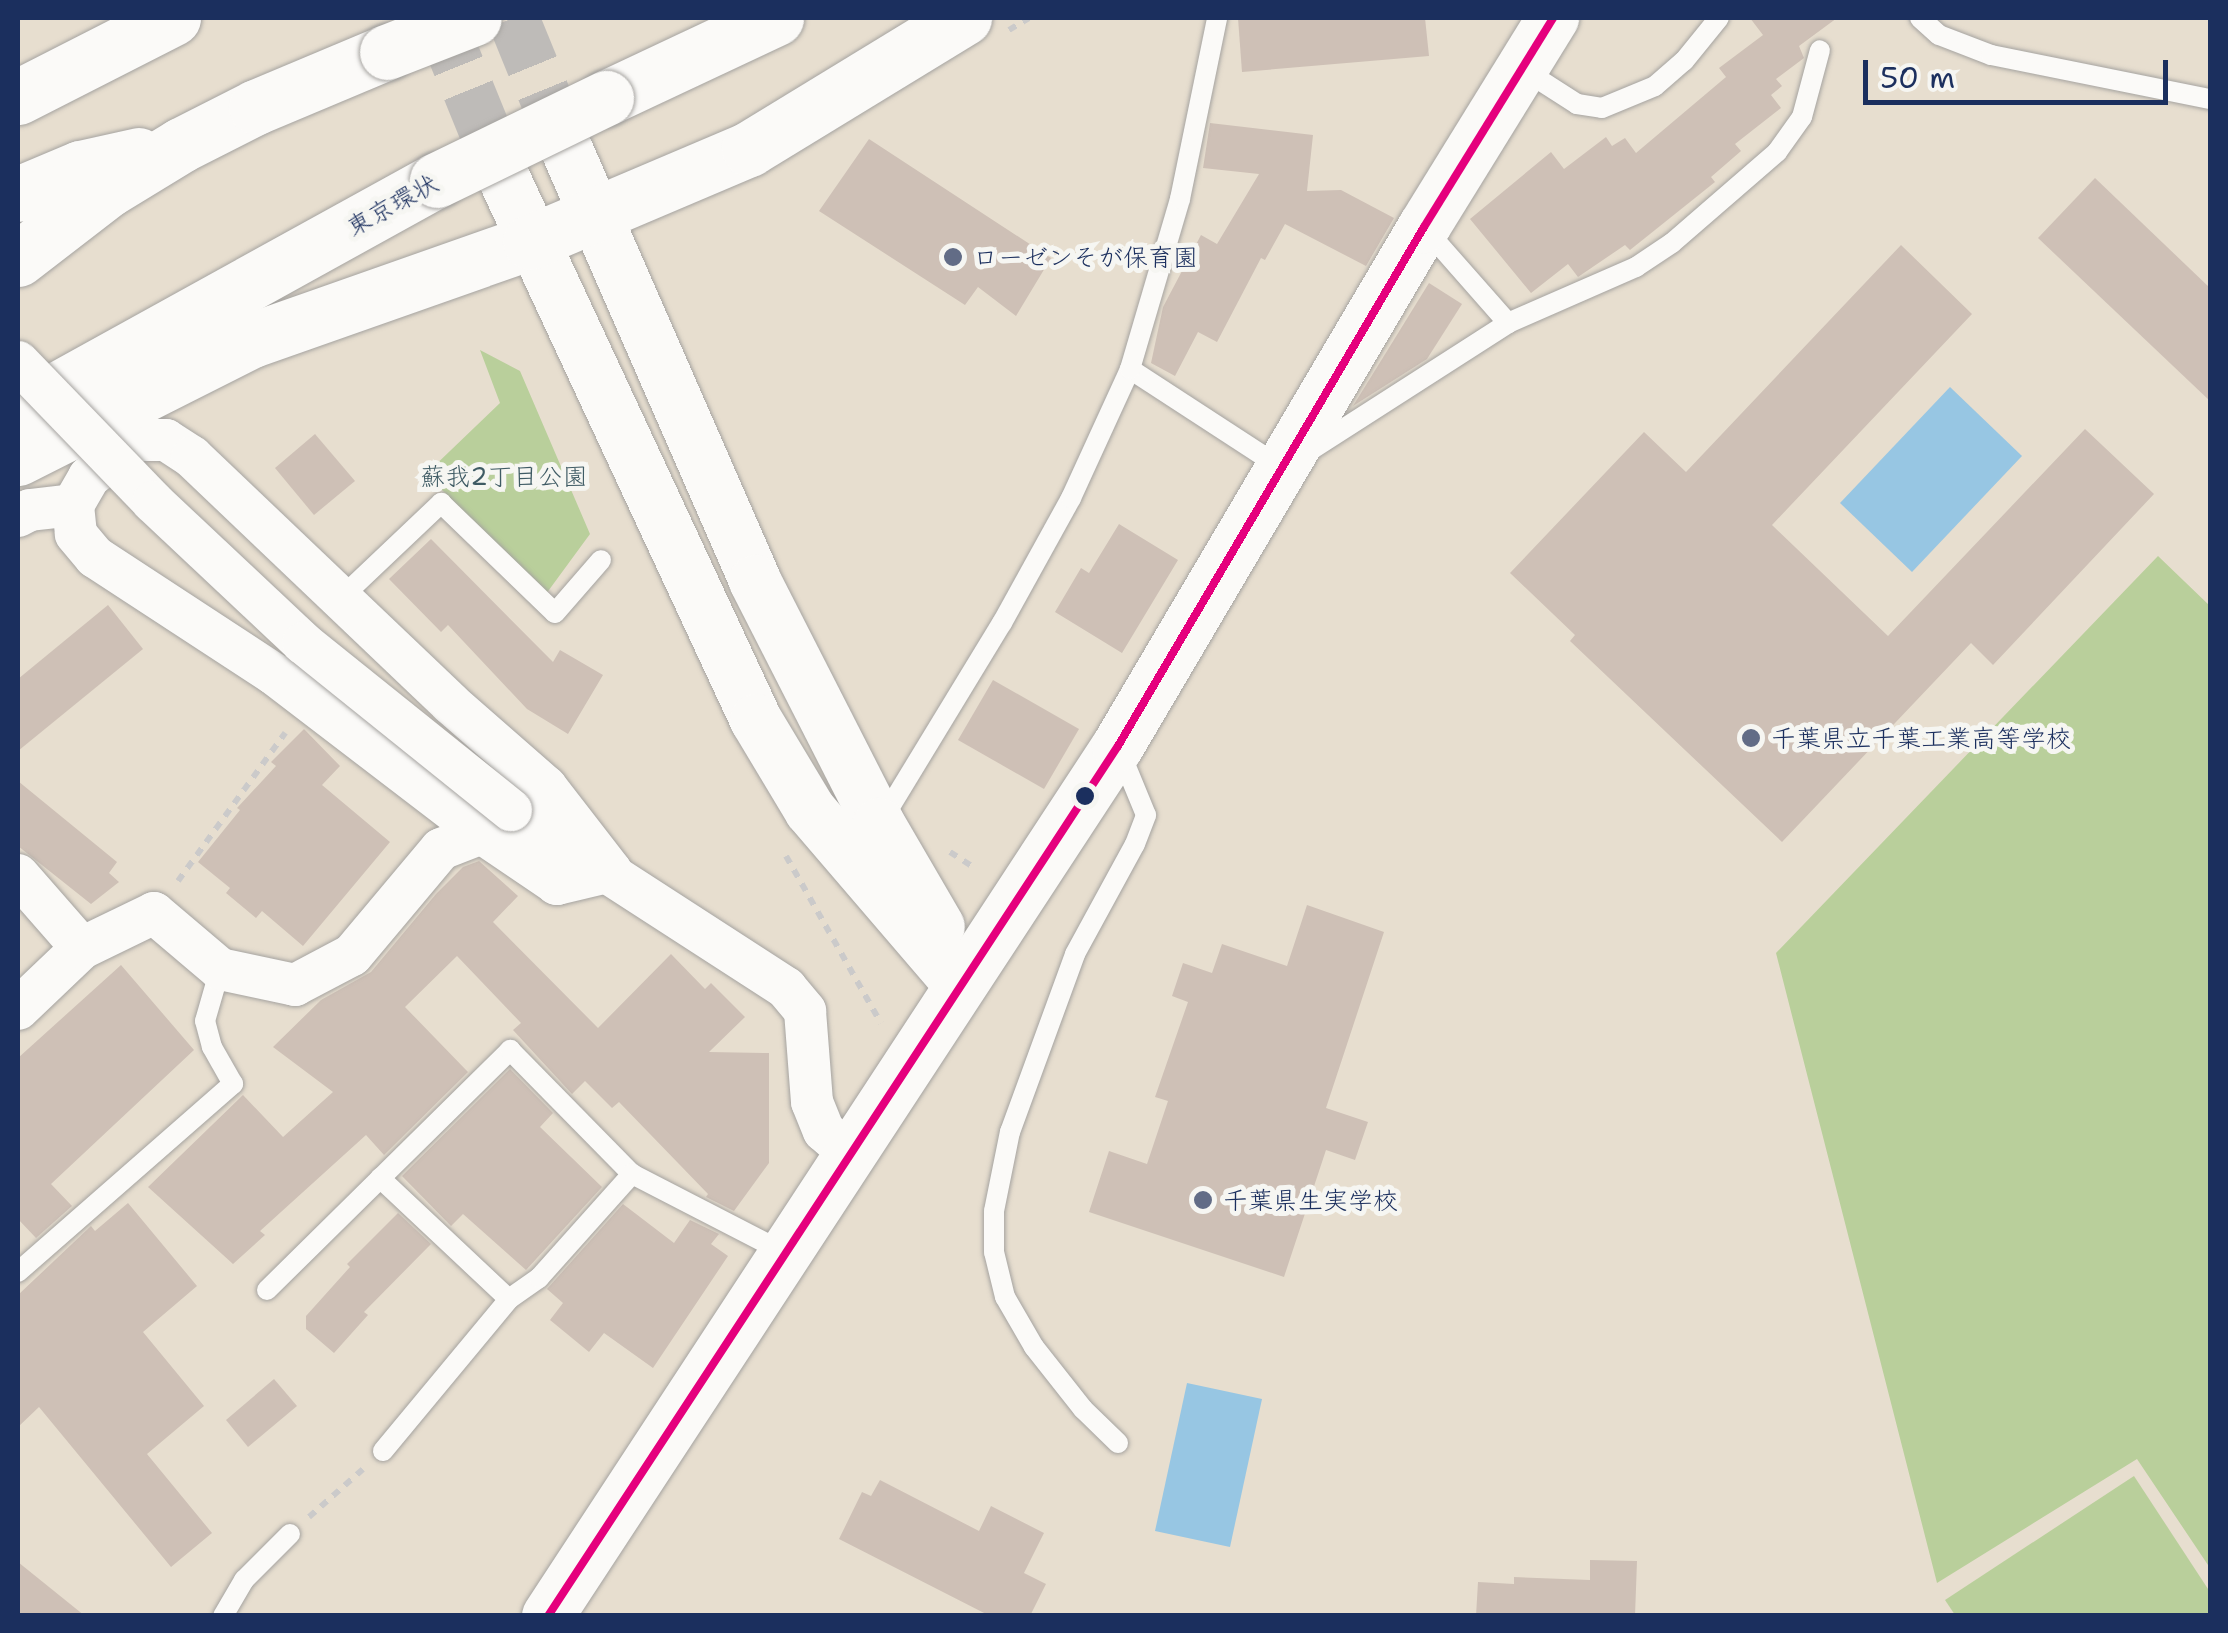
<!DOCTYPE html>
<html>
<head>
<meta charset="utf-8">
<style>
	body { margin:0 }
	#map { position:relative; width:2228px; height:1633px; overflow:hidden; background:#e7decf; font-family:"Shantell Sans","Klee One",sans-serif }
	div>[style] { position:absolute }
	[style*='--x'] { left:calc(var(--x)*1px); top:calc(var(--y)*1px); width:calc(var(--w)*1px); rotate:calc(var(--a)*1deg) }
	.green>* { inset:0; background:#b9cf9b }
	.water>* { inset:0; background:#97c6e3 }
	.building>* { inset:0; background:#cec0b6 }
	.tertiary-tunnel>* { height:52px; margin-top:-26px; transform-origin:0; background:repeating-linear-gradient(90deg,#bebbb8 0 52px,transparent 0 78px) }
	.path>* { height:6px; margin-top:-3px; transform-origin:0; background:repeating-linear-gradient(90deg,#cbcaca 0 8px,transparent 0 16px) }
	.roads { filter:drop-shadow(0 0 2px #a5a3a0) drop-shadow(0 0 2px #a5a3a0) }
	.service>* { height:20px; margin:-10px; padding:0 10px; transform-origin:10px; border-radius:10px; background:#fbfaf8 }
	.minor>* { height:42px; margin:-21px; padding:0 21px; transform-origin:21px; border-radius:21px; background:#fbfaf8 }
	.tertiary>* { height:52px; margin:-26px; padding:0 26px; transform-origin:26px; border-radius:26px; background:#fbfaf8 }
	.trunk>* { height:55px; margin:-27.5px; padding:0 27.5px; transform-origin:27.5px; border-radius:27.5px; background:#fbfaf8 }
	.motorway>* { height:55px; margin:-27.5px; padding:0 27.5px; transform-origin:27.5px; border-radius:27.5px; background:#fbfaf8 }
	.bridges { filter:drop-shadow(0 0 2px #a5a3a0) drop-shadow(0 0 2px #a5a3a0) }
	.minor-bridge>* { height:42px; margin:-21px; padding:0 21px; transform-origin:21px; border-radius:21px; background:#fbfaf8 }
	.trunk-bridge>* { height:55px; margin:-27.5px; padding:0 27.5px; transform-origin:27.5px; border-radius:27.5px; background:#fbfaf8 }
	.motorway-bridge>* { height:55px; margin:-27.5px; padding:0 27.5px; transform-origin:27.5px; border-radius:27.5px; background:#fbfaf8 }
	.bus-1>* { height:8px; margin:-4px; padding:0 4px; transform-origin:4px; border-radius:4px; background:#e5007d }
	.dots>* { width:28px; height:28px; translate:-50% -50%; box-sizing:border-box; border:5px solid #f6f6f2; border-radius:50% }
	span { translate:-50% -50%; white-space:nowrap; text-align:center; line-height:1.15; -webkit-text-stroke:10px #f6f6f2; paint-order:stroke }
	.street-label { font-size:25px; color:#1b2f5e }
	.poi-label { font-size:25px; color:#1b2f5e }
	.left { translate:0 -50%; text-align:left }
	.park-label { font-size:25px; color:#3f5b64 }
	.frame { position:absolute; inset:0; border:20px solid #1b2f5e; pointer-events:none }
	.scale { position:absolute; left:1863px; top:60px; width:305px; height:45px; box-sizing:border-box; border:5px solid #1b2f5e; border-top:0; padding-left:12px; font-size:30px; line-height:35px; white-space:nowrap; color:#1b2f5e; -webkit-text-stroke:8px #f6f6f2; paint-order:stroke }
</style>
</head>
<body>
<div id="map">
	<div class="green">
		<i style="clip-path:polygon(480px 350px,520px 371px,590px 534px,546px 594px,426px 474px,500px 403px)"></i>
		<i style="clip-path:polygon(2158px 556px,2210px 606px,2210px 1568px,2137px 1459px,1937px 1583px,1776px 953px)"></i>
		<i style="clip-path:polygon(2134px 1476px,2210px 1592px,2210px 1615px,1955px 1615px,1945px 1600px)"></i>
	</div>
	<div class="water">
		<i style="clip-path:polygon(1950px 387px,2022px 456px,1912px 572px,1840px 503px)"></i>
		<i style="clip-path:polygon(1187px 1383px,1262px 1399px,1230px 1547px,1155px 1531px)"></i>
	</div>
	<div class="building">
		<i style="clip-path:polygon(1238px 18px,1425px 18px,1429px 56px,1242px 72px)"></i>
		<i style="clip-path:polygon(1750px 18px,1837px 18px,1799px 46px,1804px 58px,1776px 79px,1782px 86px,1771px 95px,1781px 108px,1735px 144px,1741px 151px,1711px 177px,1715px 182px,1630px 250px,1625px 245px,1578px 277px,1568px 264px,1531px 293px,1470px 219px,1551px 152px,1564px 169px,1606px 137px,1612px 146px,1625px 138px,1636px 153px,1726px 77px,1719px 68px,1763px 35px)"></i>
		<i style="clip-path:polygon(1210px 123px,1313px 135px,1307px 191px,1341px 190px,1394px 218px,1366px 266px,1285px 224px,1265px 260px,1261px 258px,1217px 342px,1198px 332px,1175px 376px,1151px 363px,1163px 307px,1201px 235px,1217px 244px,1259px 174px,1203px 168px)"></i>
		<i style="clip-path:polygon(869px 139px,1051px 258px,1016px 316px,978px 287px,965px 305px,819px 211px)"></i>
		<i style="clip-path:polygon(2095px 178px,2210px 288px,2210px 401px,2038px 238px)"></i>
		<i style="clip-path:polygon(1901px 245px,1972px 314px,1772px 525px,1888px 636px,2085px 429px,2154px 494px,1993px 665px,1971px 643px,1782px 842px,1570px 641px,1575px 635px,1510px 573px,1644px 432px,1686px 472px)"></i>
		<i style="clip-path:polygon(1429px 283px,1462px 304px,1427px 359px,1353px 406px)"></i>
		<i style="clip-path:polygon(315px 434px,355px 481px,314px 515px,275px 468px)"></i>
		<i style="clip-path:polygon(1119px 524px,1178px 560px,1122px 653px,1055px 612px,1081px 568px,1089px 573px)"></i>
		<i style="clip-path:polygon(431px 539px,553px 662px,560px 650px,603px 675px,568px 734px,527px 709px,448px 625px,441px 632px,389px 579px)"></i>
		<i style="clip-path:polygon(108px 605px,143px 649px,18px 751px,18px 679px)"></i>
		<i style="clip-path:polygon(993px 680px,1079px 729px,1044px 789px,958px 740px)"></i>
		<i style="clip-path:polygon(304px 729px,340px 766px,322px 785px,390px 842px,303px 946px,262px 911px,256px 918px,226px 893px,230px 888px,198px 862px,240px 810px,237px 808px,276px 766px,271px 762px)"></i>
		<i style="clip-path:polygon(18px 781px,117px 862px,109px 873px,119px 882px,91px 904px,18px 846px)"></i>
		<i style="clip-path:polygon(479px 861px,518px 896px,493px 922px,598px 1028px,671px 954px,705px 989px,711px 983px,745px 1017px,709px 1052px,769px 1053px,769px 1163px,734px 1211px,706px 1197px,708px 1194px,619px 1102px,612px 1108px,585px 1081px,572px 1094px,513px 1030px,521px 1023px,457px 956px,405px 1007px,468px 1072px,384px 1155px,366px 1135px,260px 1231px,265px 1235px,233px 1264px,148px 1187px,243px 1095px,283px 1137px,333px 1092px,273px 1047px,321px 1000px,371px 972px,436px 894px,463px 867px)"></i>
		<i style="clip-path:polygon(1307px 905px,1384px 932px,1326px 1108px,1368px 1122px,1355px 1160px,1326px 1150px,1284px 1277px,1089px 1212px,1109px 1151px,1147px 1164px,1168px 1101px,1155px 1097px,1188px 1002px,1172px 996px,1183px 963px,1212px 973px,1222px 944px,1287px 966px)"></i>
		<i style="clip-path:polygon(121px 965px,194px 1050px,51px 1184px,72px 1206px,36px 1238px,18px 1219px,18px 1058px)"></i>
		<i style="clip-path:polygon(510px 1069px,553px 1113px,540px 1127px,602px 1187px,526px 1270px,463px 1214px,451px 1226px,402px 1176px)"></i>
		<i style="clip-path:polygon(128px 1203px,197px 1286px,143px 1332px,204px 1406px,147px 1454px,212px 1533px,171px 1567px,39px 1407px,18px 1427px,18px 1295px,91px 1226px,95px 1231px)"></i>
		<i style="clip-path:polygon(623px 1204px,674px 1243px,690px 1220px,719px 1234px,711px 1244px,728px 1256px,653px 1368px,604px 1333px,589px 1352px,550px 1320px,563px 1303px,547px 1289px)"></i>
		<i style="clip-path:polygon(398px 1213px,431px 1244px,364px 1312px,368px 1315px,334px 1353px,306px 1329px,306px 1316px,350px 1267px,347px 1264px)"></i>
		<i style="clip-path:polygon(274px 1379px,297px 1406px,248px 1447px,226px 1420px)"></i>
		<i style="clip-path:polygon(880px 1480px,979px 1531px,991px 1506px,1044px 1533px,1024px 1573px,1046px 1584px,1030px 1616px,990px 1616px,839px 1539px,862px 1492px,871px 1496px)"></i>
		<i style="clip-path:polygon(1590px 1560px,1637px 1561px,1635px 1616px,1476px 1616px,1478px 1582px,1514px 1584px,1514px 1577px,1590px 1580px)"></i>
		<i style="clip-path:polygon(18px 1562px,85px 1616px,18px 1616px)"></i>
	</div>
	<div class="tertiary-tunnel">
		<i style="--x:439;--y:18;--w:173;--a:67.9"></i>
		<i style="--x:513;--y:18;--w:143;--a:67.8"></i>
	</div>
	<div class="path">
		<i style="--x:1009;--y:30;--w:23;--a:-31"></i>
		<i style="--x:950;--y:852;--w:30;--a:33"></i>
		<i style="--x:786;--y:856;--w:192;--a:60.4"></i>
		<i style="--x:178;--y:881;--w:183;--a:-54.1"></i>
		<i style="--x:309;--y:1517;--w:72;--a:-41.6"></i>
	</div>
	<div class="roads">
		<div class="service">
			<i style="--x:1920;--y:18;--w:25;--a:42"></i>
			<i style="--x:1939;--y:35;--w:56;--a:21"></i>
			<i style="--x:1991;--y:55;--w:223;--a:11.4"></i>
			<i style="--x:1524;--y:70;--w:63;--a:32.7"></i>
			<i style="--x:1577;--y:104;--w:25;--a:9"></i>
			<i style="--x:1602;--y:108;--w:57;--a:-22.5"></i>
			<i style="--x:1655;--y:86;--w:38;--a:-41"></i>
			<i style="--x:1684;--y:61;--w:55;--a:-50.9"></i>
			<i style="--x:1427;--y:231;--w:123;--a:48.6"></i>
			<i style="--x:1130;--y:369;--w:178;--a:33.1"></i>
			<i style="--x:1309;--y:451;--w:237;--a:-32.7"></i>
			<i style="--x:1508;--y:323;--w:140;--a:-23.6"></i>
			<i style="--x:1636;--y:267;--w:43;--a:-33.7"></i>
			<i style="--x:1672;--y:243;--w:139;--a:-40.9"></i>
			<i style="--x:1777;--y:152;--w:43;--a:-54.5"></i>
			<i style="--x:1802;--y:117;--w:69;--a:-75"></i>
			<i style="--x:342;--y:597;--w:137;--a:-43.5"></i>
			<i style="--x:441;--y:503;--w:158;--a:44"></i>
			<i style="--x:555;--y:613;--w:70;--a:-49"></i>
			<i style="--x:882;--y:820;--w:231;--a:-58.7"></i>
			<i style="--x:1002;--y:623;--w:143;--a:-61.1"></i>
			<i style="--x:1071;--y:498;--w:142;--a:-65.4"></i>
			<i style="--x:1130;--y:369;--w:177;--a:-73.6"></i>
			<i style="--x:1180;--y:199;--w:185;--a:-78.4"></i>
			<i style="--x:380;--y:1178;--w:177;--a:43.2"></i>
			<i style="--x:18;--y:1272;--w:286;--a:-41.2"></i>
			<i style="--x:233;--y:1084;--w:43;--a:-119.6"></i>
			<i style="--x:212;--y:1047;--w:27;--a:-105"></i>
			<i style="--x:205;--y:1021;--w:54;--a:-73.9"></i>
			<i style="--x:267;--y:1290;--w:342;--a:-44.6"></i>
			<i style="--x:510;--y:1050;--w:174;--a:45.5"></i>
			<i style="--x:632;--y:1174;--w:172;--a:27.3"></i>
			<i style="--x:1118;--y:1443;--w:49;--a:-135.8"></i>
			<i style="--x:1083;--y:1409;--w:79;--a:-128.3"></i>
			<i style="--x:1034;--y:1347;--w:58;--a:-120.1"></i>
			<i style="--x:1005;--y:1297;--w:46;--a:-103.7"></i>
			<i style="--x:994;--y:1252;--w:41;--a:-90"></i>
			<i style="--x:994;--y:1211;--w:81;--a:-78.6"></i>
			<i style="--x:1010;--y:1132;--w:189;--a:-69.9"></i>
			<i style="--x:1075;--y:954;--w:125;--a:-61.4"></i>
			<i style="--x:1135;--y:844;--w:31;--a:-69"></i>
			<i style="--x:1146;--y:815;--w:68;--a:-112.4"></i>
			<i style="--x:383;--y:1451;--w:197;--a:-50.3"></i>
			<i style="--x:509;--y:1299;--w:37;--a:-35"></i>
			<i style="--x:539;--y:1278;--w:140;--a:-48.2"></i>
			<i style="--x:223;--y:1616;--w:42;--a:-59.7"></i>
			<i style="--x:244;--y:1580;--w:65;--a:-45"></i>
		</div>
		<div class="minor">
			<i style="--x:137;--y:440;--w:29;--a:0"></i>
			<i style="--x:166;--y:440;--w:31;--a:33"></i>
			<i style="--x:192;--y:457;--w:356;--a:43.6"></i>
			<i style="--x:450;--y:703;--w:128;--a:41.2"></i>
			<i style="--x:546;--y:787;--w:106;--a:52.3"></i>
			<i style="--x:611;--y:871;--w:56;--a:166.5"></i>
			<i style="--x:557;--y:884;--w:91;--a:-145.8"></i>
			<i style="--x:482;--y:833;--w:262;--a:-142.6"></i>
			<i style="--x:274;--y:674;--w:214;--a:-146.8"></i>
			<i style="--x:95;--y:557;--w:30;--a:-130"></i>
			<i style="--x:76;--y:534;--w:29;--a:-96"></i>
			<i style="--x:73;--y:505;--w:32;--a:-60"></i>
			<i style="--x:89;--y:477;--w:61;--a:-37.6"></i>
			<i style="--x:18;--y:516;--w:13;--a:-27"></i>
			<i style="--x:30;--y:510;--w:43;--a:-6.6"></i>
			<i style="--x:511;--y:810;--w:328;--a:32.9"></i>
			<i style="--x:786;--y:988;--w:30;--a:50"></i>
			<i style="--x:805;--y:1011;--w:91;--a:85.6"></i>
			<i style="--x:812;--y:1102;--w:31;--a:68"></i>
			<i style="--x:824;--y:1131;--w:33;--a:41"></i>
			<i style="--x:18;--y:875;--w:97;--a:48.8"></i>
			<i style="--x:18;--y:1009;--w:88;--a:-43.6"></i>
			<i style="--x:82;--y:948;--w:80;--a:-25.9"></i>
			<i style="--x:154;--y:913;--w:87;--a:40.3"></i>
			<i style="--x:220;--y:969;--w:77;--a:12"></i>
			<i style="--x:295;--y:985;--w:64;--a:-27.8"></i>
			<i style="--x:352;--y:955;--w:138;--a:-50"></i>
			<i style="--x:441;--y:849;--w:44;--a:-21.3"></i>
		</div>
		<div class="tertiary">
			<i style="--x:567;--y:150;--w:470;--a:66.4"></i>
			<i style="--x:755;--y:581;--w:273;--a:63"></i>
			<i style="--x:879;--y:824;--w:119;--a:59.8"></i>
			<i style="--x:504;--y:178;--w:598;--a:65.06"></i>
			<i style="--x:756;--y:720;--w:105;--a:59"></i>
			<i style="--x:810;--y:810;--w:230;--a:49.4"></i>
			<i style="--x:548;--y:1616;--w:1040;--a:-56.77"></i>
			<i style="--x:1118;--y:746;--w:602;--a:-59.48"></i>
			<i style="--x:1424;--y:227;--w:246;--a:-58.3"></i>
		</div>
		<div class="trunk">
			<i style="--x:606;--y:98;--w:188;--a:-25.2"></i>
			<i style="--x:18;--y:411;--w:478;--a:-28.9"></i>
			<i style="--x:18;--y:458;--w:262;--a:-26.8"></i>
			<i style="--x:252;--y:340;--w:295;--a:-19.4"></i>
			<i style="--x:530;--y:242;--w:238;--a:-23"></i>
			<i style="--x:749;--y:149;--w:252;--a:-31.4"></i>
		</div>
		<div class="motorway">
			<i style="--x:18;--y:97;--w:174;--a:-27"></i>
			<i style="--x:18;--y:194;--w:67;--a:-22.8"></i>
			<i style="--x:80;--y:168;--w:60;--a:-12.4"></i>
			<i style="--x:18;--y:259;--w:115;--a:-37.6"></i>
			<i style="--x:109;--y:189;--w:84;--a:-31.4"></i>
			<i style="--x:181;--y:145;--w:84;--a:-26.9"></i>
			<i style="--x:256;--y:107;--w:142;--a:-22.8"></i>
		</div>
	</div>
	<div class="bridges">
		<div class="minor-bridge">
			<i style="--x:18;--y:362;--w:194;--a:46"></i>
			<i style="--x:153;--y:502;--w:206;--a:43.2"></i>
			<i style="--x:303;--y:643;--w:267;--a:38.8"></i>
		</div>
		<div class="trunk-bridge">
			<i style="--x:437;--y:180;--w:188;--a:-25.9"></i>
		</div>
		<div class="motorway-bridge">
			<i style="--x:387;--y:52;--w:93;--a:-21.3"></i>
		</div>
	</div>
	<div class="bus-1">
		<i style="--x:548;--y:1616;--w:1040;--a:-56.77"></i>
		<i style="--x:1118;--y:746;--w:602;--a:-59.48"></i>
		<i style="--x:1424;--y:227;--w:246;--a:-58.3"></i>
	</div>
	<div class="dots">
		<i style="left:953px;top:257px;background:#626c86"></i>
		<i style="left:1751px;top:738px;background:#626c86"></i>
		<i style="left:1085px;top:796px;background:#1b2f5e"></i>
		<i style="left:1203px;top:1200px;background:#626c86"></i>
	</div>
	<div class="street-label">
		<span style="left:392px;top:205px;rotate:-29deg">東京環状</span>
	</div>
	<div class="poi-label">
		<span class="left" style="left:973px;top:257px">ローゼンそが保育園</span>
		<span class="left" style="left:1771px;top:738px">千葉県立千葉工業高等学校</span>
		<span class="left" style="left:1223px;top:1200px">千葉県生実学校</span>
	</div>
	<div class="park-label">
		<span style="left:504px;top:476px">蘇我2丁目公園</span>
	</div>
	<div class="frame"></div>
	<div class="scale">50 m</div>
</div>
</body>
</html>
